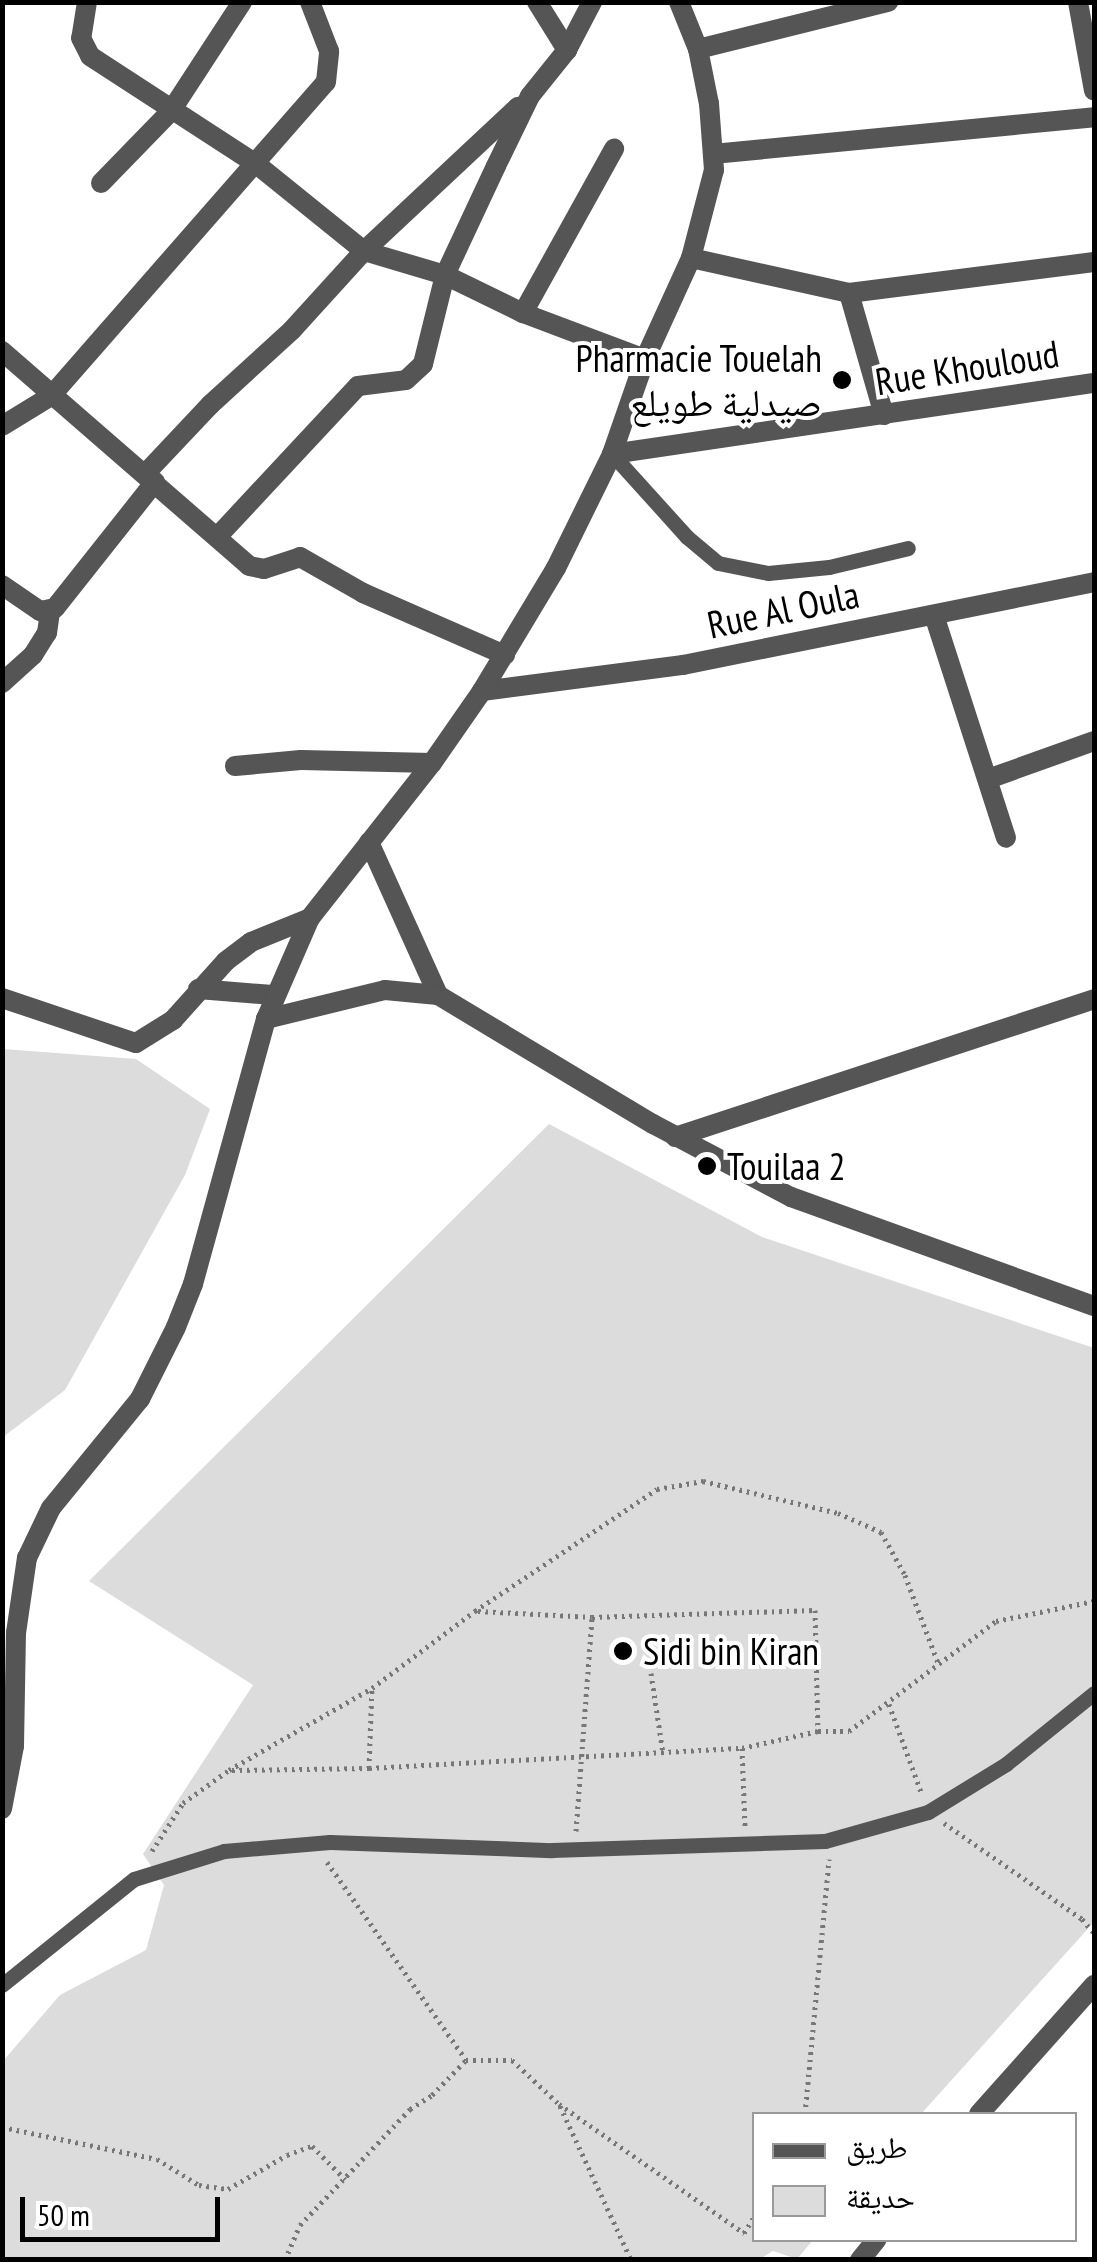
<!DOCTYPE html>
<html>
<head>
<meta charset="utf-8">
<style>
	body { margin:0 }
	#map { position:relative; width:1097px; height:2262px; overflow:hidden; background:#fff; font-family:"PT Sans Narrow","Noto Naskh Arabic",sans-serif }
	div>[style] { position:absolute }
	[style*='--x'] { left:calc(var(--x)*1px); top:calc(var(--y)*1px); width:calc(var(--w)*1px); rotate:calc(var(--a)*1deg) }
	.green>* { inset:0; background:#dcdcdc }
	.path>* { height:5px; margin-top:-2.5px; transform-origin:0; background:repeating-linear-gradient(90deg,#777 0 2.5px,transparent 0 7.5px) }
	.service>* { height:15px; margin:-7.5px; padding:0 7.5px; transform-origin:7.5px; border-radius:7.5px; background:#555 }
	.minor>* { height:20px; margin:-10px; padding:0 10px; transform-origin:10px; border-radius:10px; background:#555 }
	.tertiary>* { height:20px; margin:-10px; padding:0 10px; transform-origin:10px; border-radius:10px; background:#555 }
	.dots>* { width:28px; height:28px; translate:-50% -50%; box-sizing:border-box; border:5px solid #fff; border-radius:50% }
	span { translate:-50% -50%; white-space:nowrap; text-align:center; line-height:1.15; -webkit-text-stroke:8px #fff; paint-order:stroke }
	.poi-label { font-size:38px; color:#000 }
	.right { translate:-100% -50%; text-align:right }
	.left { translate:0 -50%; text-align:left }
	.street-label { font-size:38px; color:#000 }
	.frame { position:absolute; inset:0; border:5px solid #000; pointer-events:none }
	.legend { position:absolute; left:752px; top:2112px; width:325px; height:130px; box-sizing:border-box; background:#fff; border:2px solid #999; margin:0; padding:12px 18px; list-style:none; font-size:30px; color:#000 }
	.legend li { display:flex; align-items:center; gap:20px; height:50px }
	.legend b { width:50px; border:2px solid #999 }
	.scale { position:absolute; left:20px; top:2197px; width:200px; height:45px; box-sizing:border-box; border:5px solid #000; border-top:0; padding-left:12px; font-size:30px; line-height:35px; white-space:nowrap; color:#000; -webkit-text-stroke:8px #fff; paint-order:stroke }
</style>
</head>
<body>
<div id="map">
	<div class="green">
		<i style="clip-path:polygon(3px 1049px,136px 1059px,210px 1109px,185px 1175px,65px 1390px,3px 1437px)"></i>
		<i style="clip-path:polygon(549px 1124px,762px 1237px,1094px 1348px,1094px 1922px,921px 2114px,754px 2114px,754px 2240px,813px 2240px,797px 2259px,773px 2251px,758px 2260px,3px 2260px,3px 2061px,60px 1995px,146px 1950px,164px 1885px,143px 1854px,253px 1685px,89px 1581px)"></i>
	</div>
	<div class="path">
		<i style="--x:478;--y:1611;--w:114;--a:3"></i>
		<i style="--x:592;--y:1617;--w:223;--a:-1.8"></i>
		<i style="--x:815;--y:1610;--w:121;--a:88.6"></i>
		<i style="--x:651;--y:1673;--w:81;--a:81.5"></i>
		<i style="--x:889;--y:1704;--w:94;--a:70"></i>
		<i style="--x:742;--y:1748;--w:78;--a:87.8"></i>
		<i style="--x:369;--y:1768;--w:80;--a:-87.9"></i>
		<i style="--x:232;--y:1770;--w:137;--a:-0.8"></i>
		<i style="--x:369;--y:1768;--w:374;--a:-3.1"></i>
		<i style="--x:742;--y:1748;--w:78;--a:-12.6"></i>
		<i style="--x:818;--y:1731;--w:31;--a:0"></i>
		<i style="--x:849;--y:1731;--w:184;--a:-36.8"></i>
		<i style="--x:996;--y:1621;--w:100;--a:-11.5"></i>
		<i style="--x:944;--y:1823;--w:168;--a:34.8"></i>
		<i style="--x:1082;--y:1919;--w:18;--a:49"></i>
		<i style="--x:576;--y:1831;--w:214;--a:-85.7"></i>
		<i style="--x:152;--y:1851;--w:57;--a:-57.1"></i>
		<i style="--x:183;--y:1803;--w:57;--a:-35.7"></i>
		<i style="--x:229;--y:1770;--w:165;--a:-29.8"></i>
		<i style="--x:372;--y:1688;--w:129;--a:-36.8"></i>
		<i style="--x:475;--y:1611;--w:219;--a:-33.8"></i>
		<i style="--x:657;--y:1489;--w:47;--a:-9.9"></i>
		<i style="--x:703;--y:1481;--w:139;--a:13.3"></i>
		<i style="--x:838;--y:1513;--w:47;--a:23.8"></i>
		<i style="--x:881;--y:1532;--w:49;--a:60.8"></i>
		<i style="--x:905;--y:1575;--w:94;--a:69.4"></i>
		<i style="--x:327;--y:1862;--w:242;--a:54.9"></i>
		<i style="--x:466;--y:2060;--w:46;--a:0"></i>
		<i style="--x:512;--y:2060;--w:64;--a:43.1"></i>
		<i style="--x:559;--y:2104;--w:226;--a:34.9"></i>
		<i style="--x:744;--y:2233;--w:19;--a:-58"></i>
		<i style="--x:560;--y:2106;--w:170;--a:65.2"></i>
		<i style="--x:805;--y:2114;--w:256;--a:-84.6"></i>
		<i style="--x:2;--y:2127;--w:158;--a:11.7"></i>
		<i style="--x:157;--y:2159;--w:49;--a:31.8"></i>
		<i style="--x:199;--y:2185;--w:29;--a:8"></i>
		<i style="--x:228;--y:2189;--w:68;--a:-30"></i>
		<i style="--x:287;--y:2155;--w:27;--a:-20"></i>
		<i style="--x:312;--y:2146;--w:47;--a:45"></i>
		<i style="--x:285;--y:2260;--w:38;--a:-67"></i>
		<i style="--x:300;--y:2225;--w:160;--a:-46.5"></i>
		<i style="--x:410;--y:2109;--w:26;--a:-32"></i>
		<i style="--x:432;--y:2095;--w:49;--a:-45.8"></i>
	</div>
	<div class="service">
		<i style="--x:612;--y:454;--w:112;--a:47.9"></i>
		<i style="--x:687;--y:537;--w:40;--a:40"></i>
		<i style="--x:718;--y:563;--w:51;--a:11.3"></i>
		<i style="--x:768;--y:573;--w:61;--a:-5.6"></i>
		<i style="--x:829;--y:567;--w:81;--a:-13.5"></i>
		<i style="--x:2;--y:1985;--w:169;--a:-38.8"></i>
		<i style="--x:134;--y:1879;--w:94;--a:-17.3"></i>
		<i style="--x:224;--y:1851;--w:106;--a:-4.9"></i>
		<i style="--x:330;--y:1842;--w:222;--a:2.1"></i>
		<i style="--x:552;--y:1850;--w:273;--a:-1.9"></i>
		<i style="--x:825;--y:1841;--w:107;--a:-15.7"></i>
		<i style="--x:928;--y:1812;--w:92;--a:-31.6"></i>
		<i style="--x:1006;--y:1764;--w:113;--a:-38.9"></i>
	</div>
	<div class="minor">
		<i style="--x:87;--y:2;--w:36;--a:99"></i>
		<i style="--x:81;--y:38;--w:20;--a:63"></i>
		<i style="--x:90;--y:56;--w:197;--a:33"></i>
		<i style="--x:255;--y:163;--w:140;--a:38.9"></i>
		<i style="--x:364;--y:251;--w:84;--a:16.5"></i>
		<i style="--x:445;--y:275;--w:87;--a:26"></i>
		<i style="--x:523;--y:313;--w:130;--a:20.7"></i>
		<i style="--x:537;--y:2;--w:57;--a:58"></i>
		<i style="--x:1078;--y:2;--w:90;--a:79.8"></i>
		<i style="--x:698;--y:49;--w:196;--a:-13.9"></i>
		<i style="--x:713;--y:154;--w:383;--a:-5.5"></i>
		<i style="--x:101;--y:183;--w:100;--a:-45.8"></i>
		<i style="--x:171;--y:111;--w:130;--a:-56.9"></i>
		<i style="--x:691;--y:258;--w:162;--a:12.5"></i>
		<i style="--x:849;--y:293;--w:247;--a:-7.2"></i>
		<i style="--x:849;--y:293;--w:127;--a:74"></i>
		<i style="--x:523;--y:313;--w:188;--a:-61"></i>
		<i style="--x:2;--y:351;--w:327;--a:41"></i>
		<i style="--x:249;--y:566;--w:15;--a:11"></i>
		<i style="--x:264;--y:569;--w:38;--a:-18"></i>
		<i style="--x:300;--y:557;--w:73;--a:29.7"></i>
		<i style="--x:363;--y:593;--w:155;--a:23.6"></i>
		<i style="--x:2;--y:426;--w:57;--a:-31.5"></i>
		<i style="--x:51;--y:396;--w:417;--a:-48.8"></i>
		<i style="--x:326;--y:82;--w:31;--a:-84"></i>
		<i style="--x:329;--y:51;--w:53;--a:-111.2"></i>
		<i style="--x:612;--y:454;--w:487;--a:-8.4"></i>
		<i style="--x:145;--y:474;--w:95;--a:-46.7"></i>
		<i style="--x:210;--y:405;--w:111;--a:-42.4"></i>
		<i style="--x:292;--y:330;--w:107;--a:-47.7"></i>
		<i style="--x:364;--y:251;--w:211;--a:-43.1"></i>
		<i style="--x:218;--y:536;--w:205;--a:-47"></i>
		<i style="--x:358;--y:386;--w:48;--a:-7.1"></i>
		<i style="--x:406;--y:380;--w:23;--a:-43"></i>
		<i style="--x:423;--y:364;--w:92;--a:-76.1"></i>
		<i style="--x:445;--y:275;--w:120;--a:-64.9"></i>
		<i style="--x:496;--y:166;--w:78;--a:-64.1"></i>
		<i style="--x:530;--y:96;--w:59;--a:-51.2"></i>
		<i style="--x:567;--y:50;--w:54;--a:-62.5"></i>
		<i style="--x:2;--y:585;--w:46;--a:34.4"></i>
		<i style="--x:40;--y:611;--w:15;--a:-11"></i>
		<i style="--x:55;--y:608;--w:161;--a:-51.6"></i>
		<i style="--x:934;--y:615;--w:234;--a:72.1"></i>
		<i style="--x:2;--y:683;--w:42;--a:-42.1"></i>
		<i style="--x:33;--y:655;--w:26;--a:-58"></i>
		<i style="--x:47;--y:633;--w:21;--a:-82"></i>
		<i style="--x:482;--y:691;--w:203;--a:-7.4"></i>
		<i style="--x:683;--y:665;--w:419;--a:-11.4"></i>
		<i style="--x:235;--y:766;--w:66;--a:-5.2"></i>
		<i style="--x:301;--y:760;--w:131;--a:1.3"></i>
		<i style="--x:988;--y:779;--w:113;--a:-19.7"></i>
		<i style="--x:369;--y:842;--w:168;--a:65.7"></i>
		<i style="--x:198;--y:989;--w:75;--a:4.6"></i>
		<i style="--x:2;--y:998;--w:141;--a:18.6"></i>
		<i style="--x:136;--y:1043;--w:44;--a:-31.9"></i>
		<i style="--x:173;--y:1020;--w:79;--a:-48.1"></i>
		<i style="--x:226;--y:961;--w:31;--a:-37"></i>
		<i style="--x:251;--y:942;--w:64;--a:-22.1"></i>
		<i style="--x:266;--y:1019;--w:110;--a:-66.5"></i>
		<i style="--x:310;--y:918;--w:197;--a:-51.8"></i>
		<i style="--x:432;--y:763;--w:88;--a:-55.2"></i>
		<i style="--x:482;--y:691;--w:144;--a:-59"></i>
		<i style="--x:556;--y:568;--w:127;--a:-63.8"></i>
		<i style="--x:612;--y:454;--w:101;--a:-70.8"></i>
		<i style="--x:645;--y:359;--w:111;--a:-65.5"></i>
		<i style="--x:691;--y:258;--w:91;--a:-75.4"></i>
		<i style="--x:714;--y:170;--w:66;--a:-94.3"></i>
		<i style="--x:709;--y:104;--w:56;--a:-101.3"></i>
		<i style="--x:698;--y:49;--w:51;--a:-112"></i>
	</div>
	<div class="tertiary">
		<i style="--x:675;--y:1137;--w:441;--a:-18.2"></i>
		<i style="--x:2;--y:1809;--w:64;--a:-79.2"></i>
		<i style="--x:14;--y:1746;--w:113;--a:-89"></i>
		<i style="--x:16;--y:1633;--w:76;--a:-81.7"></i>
		<i style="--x:27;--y:1558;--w:55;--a:-64.4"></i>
		<i style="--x:51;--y:1508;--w:141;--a:-50.8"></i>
		<i style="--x:140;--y:1399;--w:80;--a:-63.4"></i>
		<i style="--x:176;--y:1327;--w:46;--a:-68.4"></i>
		<i style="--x:193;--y:1284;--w:275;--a:-74.6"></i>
		<i style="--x:266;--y:1019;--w:122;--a:-13.7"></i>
		<i style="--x:385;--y:990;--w:53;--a:5.4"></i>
		<i style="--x:438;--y:995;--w:251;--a:31"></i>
		<i style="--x:653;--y:1124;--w:156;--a:27.9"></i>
		<i style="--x:791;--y:1197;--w:322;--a:19.8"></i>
		<i style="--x:979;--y:2114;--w:173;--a:-48.3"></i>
		<i style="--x:860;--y:2260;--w:26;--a:-51"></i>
	</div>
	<div class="dots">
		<i style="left:842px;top:380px;background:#000"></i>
		<i style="left:707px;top:1166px;background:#000"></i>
		<i style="left:623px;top:1651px;background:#000"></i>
	</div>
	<div class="poi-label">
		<span class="right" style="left:822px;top:380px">Pharmacie Touelah<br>صيدلية طويلع</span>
		<span class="left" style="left:727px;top:1166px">Touilaa 2</span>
		<span class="left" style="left:643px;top:1651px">Sidi bin Kiran</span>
	</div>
	<div class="street-label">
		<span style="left:967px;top:367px;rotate:-9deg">Rue Khouloud</span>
		<span style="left:783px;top:609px;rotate:-12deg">Rue Al Oula</span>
	</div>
	<div class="frame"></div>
	<ul class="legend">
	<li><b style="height:12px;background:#555"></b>طريق</li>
	<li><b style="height:28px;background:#dcdcdc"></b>حديقة</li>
	</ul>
	<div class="scale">50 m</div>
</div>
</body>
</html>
